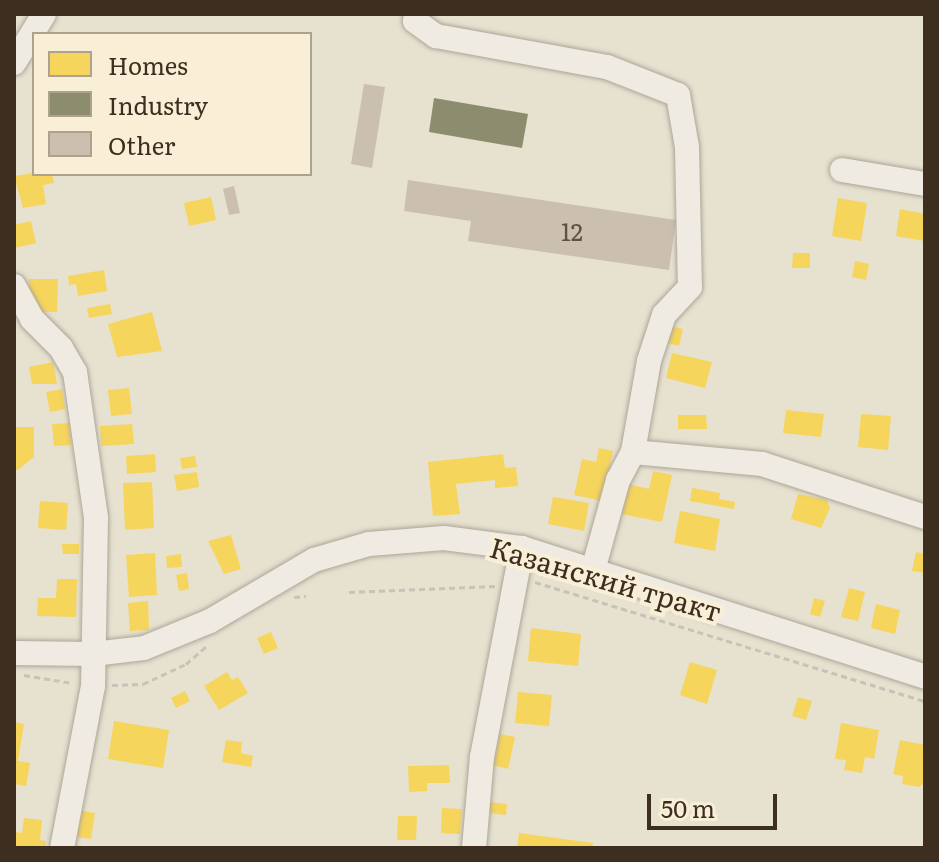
<!DOCTYPE html>
<html>
<head>
<meta charset="utf-8">
<style>
	body { margin:0 }
	#map { position:relative; width:939px; height:862px; overflow:hidden; background:#e7e1d0; font-family:Literata,serif }
	div>[style] { position:absolute }
	[style*='--x'] { left:calc(var(--x)*1px); top:calc(var(--y)*1px); width:calc(var(--w)*1px); rotate:calc(var(--a)*1deg) }
	.homes>* { inset:0; background:#f6d55c }
	.industry>* { inset:0; background:#8c8c6e }
	.building>* { inset:0; background:#cbbfb0 }
	.path>* { height:3px; margin-top:-1.5px; transform-origin:0; background:repeating-linear-gradient(90deg,#c8c2b8 0 6px,transparent 0 10px) }
	.roads { filter:drop-shadow(0 0 2px #aca698) drop-shadow(0 0 2px #aca698) }
	.minor>* { height:24px; margin:-12px; padding:0 12px; transform-origin:12px; border-radius:12px; background:#efebe2 }
	span { translate:-50% -50%; white-space:nowrap; text-align:center; line-height:1.15; -webkit-text-stroke:8px #f8efd6; paint-order:stroke }
	.number-label { font-size:24px; color:#605243 }
	.number-label span { -webkit-text-stroke-width:0 }
	.street-label { font-size:28px; color:#3d2e1f }
	.frame { position:absolute; inset:0; border:16px solid #3d2e1f; pointer-events:none }
	.legend { position:absolute; left:32px; top:32px; width:280px; height:144px; box-sizing:border-box; background:#f8efd6; border:2px solid #ada28d; margin:0; padding:10px 14px; list-style:none; font-size:24px; color:#3d2e1f }
	.legend li { display:flex; align-items:center; gap:16px; height:40px }
	.legend b { width:40px; border:2px solid #ada28d }
	.scale { position:absolute; left:647px; top:794px; width:130px; height:36px; box-sizing:border-box; border:4px solid #3d2e1f; border-top:0; padding-left:10px; font-size:24px; line-height:28px; white-space:nowrap; color:#3d2e1f; -webkit-text-stroke:6px #f8efd6; paint-order:stroke }
</style>
</head>
<body>
<div id="map">
	<div class="homes">
		<i style="clip-path:polygon(34px 173px,52px 174px,54px 183px,43px 185px,46px 204px,23px 208px,14px 176px)"></i>
		<i style="clip-path:polygon(211px 197px,216px 220px,189px 226px,184px 203px)"></i>
		<i style="clip-path:polygon(838px 198px,867px 203px,861px 241px,832px 236px)"></i>
		<i style="clip-path:polygon(900px 209px,925px 214px,925px 241px,896px 236px)"></i>
		<i style="clip-path:polygon(31px 221px,36px 243px,15px 248px,14px 225px)"></i>
		<i style="clip-path:polygon(793px 253px,810px 253px,810px 268px,792px 268px)"></i>
		<i style="clip-path:polygon(855px 261px,869px 264px,866px 280px,852px 277px)"></i>
		<i style="clip-path:polygon(104px 270px,107px 291px,78px 296px,76px 284px,69px 285px,68px 276px)"></i>
		<i style="clip-path:polygon(29px 279px,58px 279px,57px 312px,28px 312px)"></i>
		<i style="clip-path:polygon(110px 304px,112px 314px,89px 318px,87px 308px)"></i>
		<i style="clip-path:polygon(152px 312px,162px 351px,117px 357px,108px 324px)"></i>
		<i style="clip-path:polygon(668px 325px,683px 329px,679px 346px,663px 342px)"></i>
		<i style="clip-path:polygon(672px 353px,712px 362px,705px 388px,666px 378px)"></i>
		<i style="clip-path:polygon(53px 362px,57px 384px,32px 384px,29px 367px)"></i>
		<i style="clip-path:polygon(129px 388px,132px 414px,111px 416px,108px 390px)"></i>
		<i style="clip-path:polygon(62px 389px,65px 409px,50px 412px,46px 392px)"></i>
		<i style="clip-path:polygon(786px 410px,824px 414px,821px 437px,783px 433px)"></i>
		<i style="clip-path:polygon(861px 414px,891px 416px,888px 450px,858px 447px)"></i>
		<i style="clip-path:polygon(678px 415px,706px 415px,707px 429px,678px 429px)"></i>
		<i style="clip-path:polygon(69px 423px,71px 445px,54px 446px,52px 424px)"></i>
		<i style="clip-path:polygon(132px 424px,134px 444px,101px 446px,100px 426px)"></i>
		<i style="clip-path:polygon(14px 427px,34px 427px,34px 457px,18px 470px,14px 470px)"></i>
		<i style="clip-path:polygon(599px 448px,613px 451px,602px 501px,574px 495px,582px 459px,596px 462px)"></i>
		<i style="clip-path:polygon(155px 454px,156px 472px,127px 474px,126px 456px)"></i>
		<i style="clip-path:polygon(503px 454px,505px 468px,516px 467px,518px 486px,495px 488px,495px 480px,456px 484px,460px 514px,433px 516px,428px 462px)"></i>
		<i style="clip-path:polygon(195px 456px,197px 467px,182px 469px,180px 458px)"></i>
		<i style="clip-path:polygon(653px 471px,672px 475px,662px 522px,621px 514px,628px 484px,649px 489px)"></i>
		<i style="clip-path:polygon(197px 472px,199px 487px,177px 491px,174px 475px)"></i>
		<i style="clip-path:polygon(152px 482px,154px 528px,125px 530px,123px 483px)"></i>
		<i style="clip-path:polygon(692px 488px,720px 493px,719px 499px,735px 502px,734px 509px,690px 501px)"></i>
		<i style="clip-path:polygon(798px 494px,827px 500px,830px 508px,821px 528px,791px 519px)"></i>
		<i style="clip-path:polygon(553px 497px,589px 503px,584px 531px,548px 524px)"></i>
		<i style="clip-path:polygon(40px 501px,68px 503px,66px 530px,38px 528px)"></i>
		<i style="clip-path:polygon(680px 511px,720px 519px,715px 551px,674px 543px)"></i>
		<i style="clip-path:polygon(231px 535px,241px 569px,224px 574px,208px 541px)"></i>
		<i style="clip-path:polygon(62px 544px,79px 544px,79px 554px,63px 554px)"></i>
		<i style="clip-path:polygon(916px 552px,925px 554px,925px 573px,912px 571px)"></i>
		<i style="clip-path:polygon(155px 553px,157px 595px,129px 597px,126px 555px)"></i>
		<i style="clip-path:polygon(181px 554px,182px 567px,167px 568px,166px 556px)"></i>
		<i style="clip-path:polygon(187px 573px,189px 589px,179px 591px,176px 575px)"></i>
		<i style="clip-path:polygon(57px 579px,77px 579px,76px 617px,37px 616px,38px 598px,56px 598px)"></i>
		<i style="clip-path:polygon(849px 588px,865px 592px,858px 621px,841px 617px)"></i>
		<i style="clip-path:polygon(814px 598px,825px 601px,820px 617px,810px 614px)"></i>
		<i style="clip-path:polygon(148px 601px,149px 630px,130px 631px,128px 603px)"></i>
		<i style="clip-path:polygon(876px 604px,900px 610px,895px 634px,871px 628px)"></i>
		<i style="clip-path:polygon(531px 628px,581px 634px,578px 666px,528px 661px)"></i>
		<i style="clip-path:polygon(271px 632px,278px 648px,264px 654px,257px 638px)"></i>
		<i style="clip-path:polygon(690px 662px,717px 670px,707px 704px,680px 695px)"></i>
		<i style="clip-path:polygon(227px 672px,232px 680px,238px 677px,248px 693px,219px 710px,204px 686px)"></i>
		<i style="clip-path:polygon(185px 691px,190px 701px,176px 708px,171px 698px)"></i>
		<i style="clip-path:polygon(518px 692px,552px 695px,549px 726px,515px 723px)"></i>
		<i style="clip-path:polygon(798px 697px,812px 701px,806px 720px,792px 716px)"></i>
		<i style="clip-path:polygon(114px 721px,169px 730px,163px 768px,108px 759px)"></i>
		<i style="clip-path:polygon(14px 722px,24px 724px,18px 761px,30px 763px,26px 786px,14px 784px)"></i>
		<i style="clip-path:polygon(841px 723px,879px 730px,874px 759px,865px 757px,862px 773px,844px 770px,846px 760px,835px 759px)"></i>
		<i style="clip-path:polygon(500px 734px,515px 737px,508px 769px,493px 765px)"></i>
		<i style="clip-path:polygon(226px 740px,242px 742px,241px 753px,253px 756px,251px 767px,222px 762px)"></i>
		<i style="clip-path:polygon(900px 740px,925px 745px,925px 782px,919px 787px,902px 784px,903px 776px,893px 774px)"></i>
		<i style="clip-path:polygon(449px 765px,450px 783px,427px 783px,427px 791px,409px 792px,408px 766px)"></i>
		<i style="clip-path:polygon(489px 802px,507px 804px,506px 815px,488px 813px)"></i>
		<i style="clip-path:polygon(442px 808px,462px 809px,460px 834px,441px 833px)"></i>
		<i style="clip-path:polygon(76px 810px,95px 813px,91px 839px,71px 836px)"></i>
		<i style="clip-path:polygon(398px 816px,417px 816px,416px 840px,397px 840px)"></i>
		<i style="clip-path:polygon(24px 818px,42px 820px,40px 840px,46px 841px,45px 848px,14px 848px,14px 832px,22px 833px)"></i>
		<i style="clip-path:polygon(519px 833px,593px 843px,592px 848px,517px 848px)"></i>
	</div>
	<div class="industry">
		<i style="clip-path:polygon(434px 98px,528px 114px,522px 148px,429px 132px)"></i>
	</div>
	<div class="building">
		<i style="clip-path:polygon(364px 84px,385px 87px,372px 168px,351px 164px)"></i>
		<i style="clip-path:polygon(408px 180px,676px 220px,669px 270px,468px 241px,471px 221px,404px 211px)"></i>
		<i style="clip-path:polygon(234px 186px,240px 213px,229px 215px,223px 189px)"></i>
	</div>
	<div class="path">
		<i style="--x:535;--y:582;--w:408;--a:17"></i>
		<i style="--x:349;--y:592;--w:147;--a:-2.3"></i>
		<i style="--x:294;--y:597;--w:12;--a:-5"></i>
		<i style="--x:24;--y:675;--w:49;--a:9.5"></i>
		<i style="--x:112;--y:685;--w:31;--a:-2"></i>
		<i style="--x:143;--y:684;--w:47;--a:-24.9"></i>
		<i style="--x:186;--y:664;--w:29;--a:-41"></i>
	</div>
	<div class="roads">
		<div class="minor">
			<i style="--x:417;--y:14;--w:7;--a:106"></i>
			<i style="--x:415;--y:21;--w:26;--a:36"></i>
			<i style="--x:436;--y:36;--w:174;--a:10.3"></i>
			<i style="--x:607;--y:67;--w:76;--a:21.5"></i>
			<i style="--x:678;--y:95;--w:53;--a:80.2"></i>
			<i style="--x:687;--y:147;--w:140;--a:88.8"></i>
			<i style="--x:690;--y:287;--w:38;--a:133"></i>
			<i style="--x:664;--y:315;--w:48;--a:108.1"></i>
			<i style="--x:649;--y:361;--w:92;--a:100"></i>
			<i style="--x:633;--y:452;--w:32;--a:118"></i>
			<i style="--x:618;--y:480;--w:93;--a:105.5"></i>
			<i style="--x:14;--y:63;--w:57;--a:-58.5"></i>
			<i style="--x:842;--y:170;--w:84;--a:9.6"></i>
			<i style="--x:14;--y:286;--w:38;--a:61"></i>
			<i style="--x:32;--y:319;--w:41;--a:45"></i>
			<i style="--x:61;--y:348;--w:28;--a:60"></i>
			<i style="--x:75;--y:372;--w:148;--a:81.8"></i>
			<i style="--x:96;--y:518;--w:168;--a:91"></i>
			<i style="--x:93;--y:686;--w:165;--a:100.8"></i>
			<i style="--x:633;--y:452;--w:130;--a:5.3"></i>
			<i style="--x:762;--y:464;--w:171;--a:18"></i>
			<i style="--x:14;--y:653;--w:79;--a:0.7"></i>
			<i style="--x:93;--y:654;--w:51;--a:-6.7"></i>
			<i style="--x:144;--y:648;--w:71;--a:-22.2"></i>
			<i style="--x:210;--y:621;--w:121;--a:-30.4"></i>
			<i style="--x:314;--y:560;--w:57;--a:-16.2"></i>
			<i style="--x:369;--y:544;--w:75;--a:-4.6"></i>
			<i style="--x:444;--y:538;--w:79;--a:7.3"></i>
			<i style="--x:522;--y:548;--w:423;--a:17.7"></i>
			<i style="--x:474;--y:848;--w:91;--a:-85"></i>
			<i style="--x:482;--y:757;--w:213;--a:-79.2"></i>
		</div>
	</div>
	<div class="number-label">
		<span style="left:572px;top:231px">12</span>
	</div>
	<div class="street-label">
		<span style="left:606px;top:578px;rotate:16deg">Казанский тракт</span>
	</div>
	<div class="frame"></div>
	<ul class="legend">
	<li><b style="height:22px;background:#f6d55c"></b>Homes</li>
	<li><b style="height:22px;background:#8c8c6e"></b>Industry</li>
	<li><b style="height:22px;background:#cbbfb0"></b>Other</li>
	</ul>
	<div class="scale">50 m</div>
</div>
</body>
</html>
